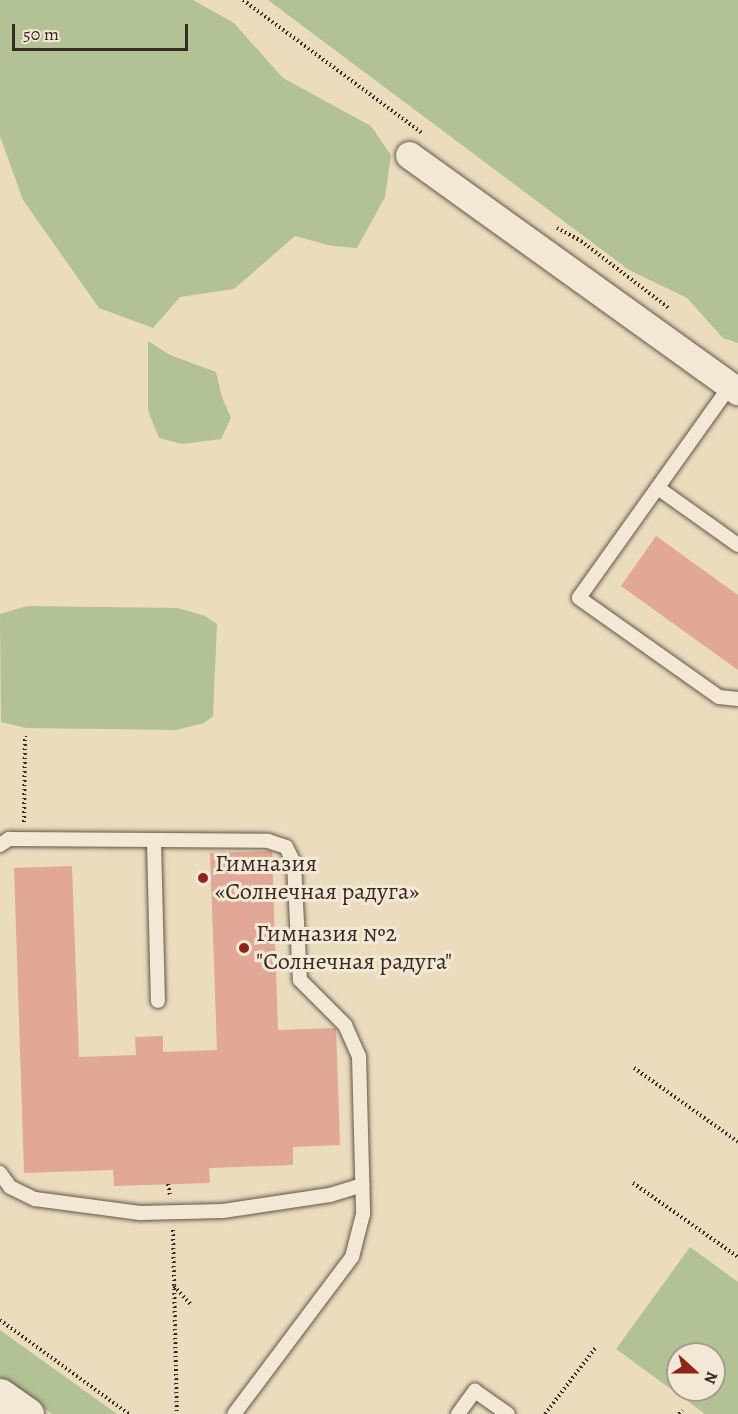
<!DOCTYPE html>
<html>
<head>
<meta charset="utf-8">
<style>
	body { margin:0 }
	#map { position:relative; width:738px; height:1414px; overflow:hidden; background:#ebdcbe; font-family:Alegreya,serif }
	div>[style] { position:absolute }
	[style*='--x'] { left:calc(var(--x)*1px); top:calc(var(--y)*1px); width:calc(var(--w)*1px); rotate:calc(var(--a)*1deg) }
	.green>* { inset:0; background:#b2c295 }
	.building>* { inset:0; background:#e1a797 }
	.path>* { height:4px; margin-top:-2px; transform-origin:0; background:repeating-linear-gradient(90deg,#382923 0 1.5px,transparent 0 4.5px) }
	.roads { filter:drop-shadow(0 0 2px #65564a) drop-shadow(0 0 2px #65564a) }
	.service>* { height:14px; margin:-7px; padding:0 7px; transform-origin:7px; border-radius:7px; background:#f2e8d5 }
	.minor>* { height:27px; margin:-13.5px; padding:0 13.5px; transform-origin:13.5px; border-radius:13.5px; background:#f2e8d5 }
	.tertiary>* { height:33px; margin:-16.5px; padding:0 16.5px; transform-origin:16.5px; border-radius:16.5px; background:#f2e8d5 }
	.dots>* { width:16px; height:16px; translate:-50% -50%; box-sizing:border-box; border:3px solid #f2e8d5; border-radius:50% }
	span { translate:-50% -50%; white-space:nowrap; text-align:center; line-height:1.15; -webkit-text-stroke:6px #f2e8d5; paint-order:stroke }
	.poi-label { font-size:24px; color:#382923 }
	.left { translate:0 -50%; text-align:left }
	.north { position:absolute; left:666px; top:1342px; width:60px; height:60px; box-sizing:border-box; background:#f2e8d5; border:2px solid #a89c8e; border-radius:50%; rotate:111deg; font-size:16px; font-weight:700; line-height:24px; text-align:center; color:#382923 }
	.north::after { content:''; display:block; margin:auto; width:21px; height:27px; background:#8f2418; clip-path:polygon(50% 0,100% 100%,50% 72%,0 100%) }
	.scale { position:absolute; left:12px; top:24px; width:176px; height:27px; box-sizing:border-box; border:3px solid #382923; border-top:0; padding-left:8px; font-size:18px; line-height:21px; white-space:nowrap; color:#382923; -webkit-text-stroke:4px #f2e8d5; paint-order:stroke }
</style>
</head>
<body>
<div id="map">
	<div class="green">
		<i style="clip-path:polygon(0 0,193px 0,234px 23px,283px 78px,371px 126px,391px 155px,385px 197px,357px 248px,332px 246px,295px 236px,234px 289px,180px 297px,153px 328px,99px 308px,23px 200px,0 136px)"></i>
		<i style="clip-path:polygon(268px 0,738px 0,738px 343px,723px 338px,687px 298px,629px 270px)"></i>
		<i style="clip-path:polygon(148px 341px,170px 355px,216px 372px,222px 397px,231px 418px,221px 439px,182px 444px,159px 438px,148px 411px)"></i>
		<i style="clip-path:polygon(27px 606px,178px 608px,205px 616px,217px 624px,213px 716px,204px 723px,176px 730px,26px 728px,1px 722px,0 614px)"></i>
		<i style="clip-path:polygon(evenodd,690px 1247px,738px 1282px,738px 1414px,705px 1414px,616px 1349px,690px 1247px,678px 1354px,714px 1354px,714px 1390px,678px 1390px,678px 1354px)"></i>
		<i style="clip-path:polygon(0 1330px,117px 1414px,52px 1414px,0 1377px)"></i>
	</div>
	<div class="building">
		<i style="clip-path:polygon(656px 536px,738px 595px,738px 670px,621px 586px)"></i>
		<i style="clip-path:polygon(272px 851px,278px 1030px,336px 1028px,340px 1145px,293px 1147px,293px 1165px,209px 1168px,210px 1183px,114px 1186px,113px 1170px,24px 1173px,14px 868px,72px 866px,79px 1057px,136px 1055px,135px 1037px,163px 1036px,163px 1052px,217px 1050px,210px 853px)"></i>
	</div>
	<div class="path">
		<i style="--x:243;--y:0;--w:222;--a:36.6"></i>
		<i style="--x:557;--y:228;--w:27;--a:28"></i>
		<i style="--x:581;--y:241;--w:112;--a:37.4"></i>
		<i style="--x:24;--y:822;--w:86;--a:-89.3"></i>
		<i style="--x:634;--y:1068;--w:128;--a:35.4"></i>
		<i style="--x:633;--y:1183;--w:128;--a:35.2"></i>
		<i style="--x:168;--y:1184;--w:11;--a:80"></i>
		<i style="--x:173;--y:1230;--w:184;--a:88.8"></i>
		<i style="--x:174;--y:1286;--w:27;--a:48"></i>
		<i style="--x:0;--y:1320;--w:160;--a:36.1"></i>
		<i style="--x:545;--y:1414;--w:84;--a:-52.7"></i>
		<i style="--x:679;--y:1414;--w:5;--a:-53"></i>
	</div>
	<div class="roads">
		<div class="service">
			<i style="--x:730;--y:386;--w:260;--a:125.5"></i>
			<i style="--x:579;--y:598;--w:171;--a:35.3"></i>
			<i style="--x:719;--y:697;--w:19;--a:6"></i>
			<i style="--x:658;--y:488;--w:98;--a:35.5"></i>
			<i style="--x:154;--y:841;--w:160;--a:88.6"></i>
			<i style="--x:0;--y:845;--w:11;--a:-34"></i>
			<i style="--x:9;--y:839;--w:259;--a:0.4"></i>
			<i style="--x:268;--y:841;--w:19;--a:18"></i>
			<i style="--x:286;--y:847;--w:18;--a:63"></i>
			<i style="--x:294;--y:863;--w:117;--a:87.1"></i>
			<i style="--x:300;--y:980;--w:64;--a:45"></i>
			<i style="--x:345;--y:1025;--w:34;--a:66"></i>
			<i style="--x:359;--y:1056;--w:158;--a:88.5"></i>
			<i style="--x:363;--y:1214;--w:44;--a:104.3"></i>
			<i style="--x:352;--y:1257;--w:196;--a:126.9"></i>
			<i style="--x:0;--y:1173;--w:17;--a:54"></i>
			<i style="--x:10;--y:1187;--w:28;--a:26"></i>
			<i style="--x:35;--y:1199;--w:106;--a:7.6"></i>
			<i style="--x:140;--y:1213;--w:83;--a:-1.4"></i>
			<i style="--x:223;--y:1211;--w:108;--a:-8.5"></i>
			<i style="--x:330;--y:1195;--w:34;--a:-17"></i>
			<i style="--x:458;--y:1414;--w:29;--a:-54"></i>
			<i style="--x:475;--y:1391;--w:40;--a:34.9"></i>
		</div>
		<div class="minor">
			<i style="--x:409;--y:155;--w:405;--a:35.7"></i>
		</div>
		<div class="tertiary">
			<i style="--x:0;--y:1395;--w:33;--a:35"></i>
		</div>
	</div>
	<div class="dots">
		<i style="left:203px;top:878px;background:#8f2418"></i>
		<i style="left:244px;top:948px;background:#8f2418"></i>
	</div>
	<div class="poi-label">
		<span class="left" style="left:215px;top:878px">Гимназия<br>«Солнечная радуга»</span>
		<span class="left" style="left:256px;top:948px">Гимназия №2<br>"Солнечная радуга"</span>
	</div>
	<div class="north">N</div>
	<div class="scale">50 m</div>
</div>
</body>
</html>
